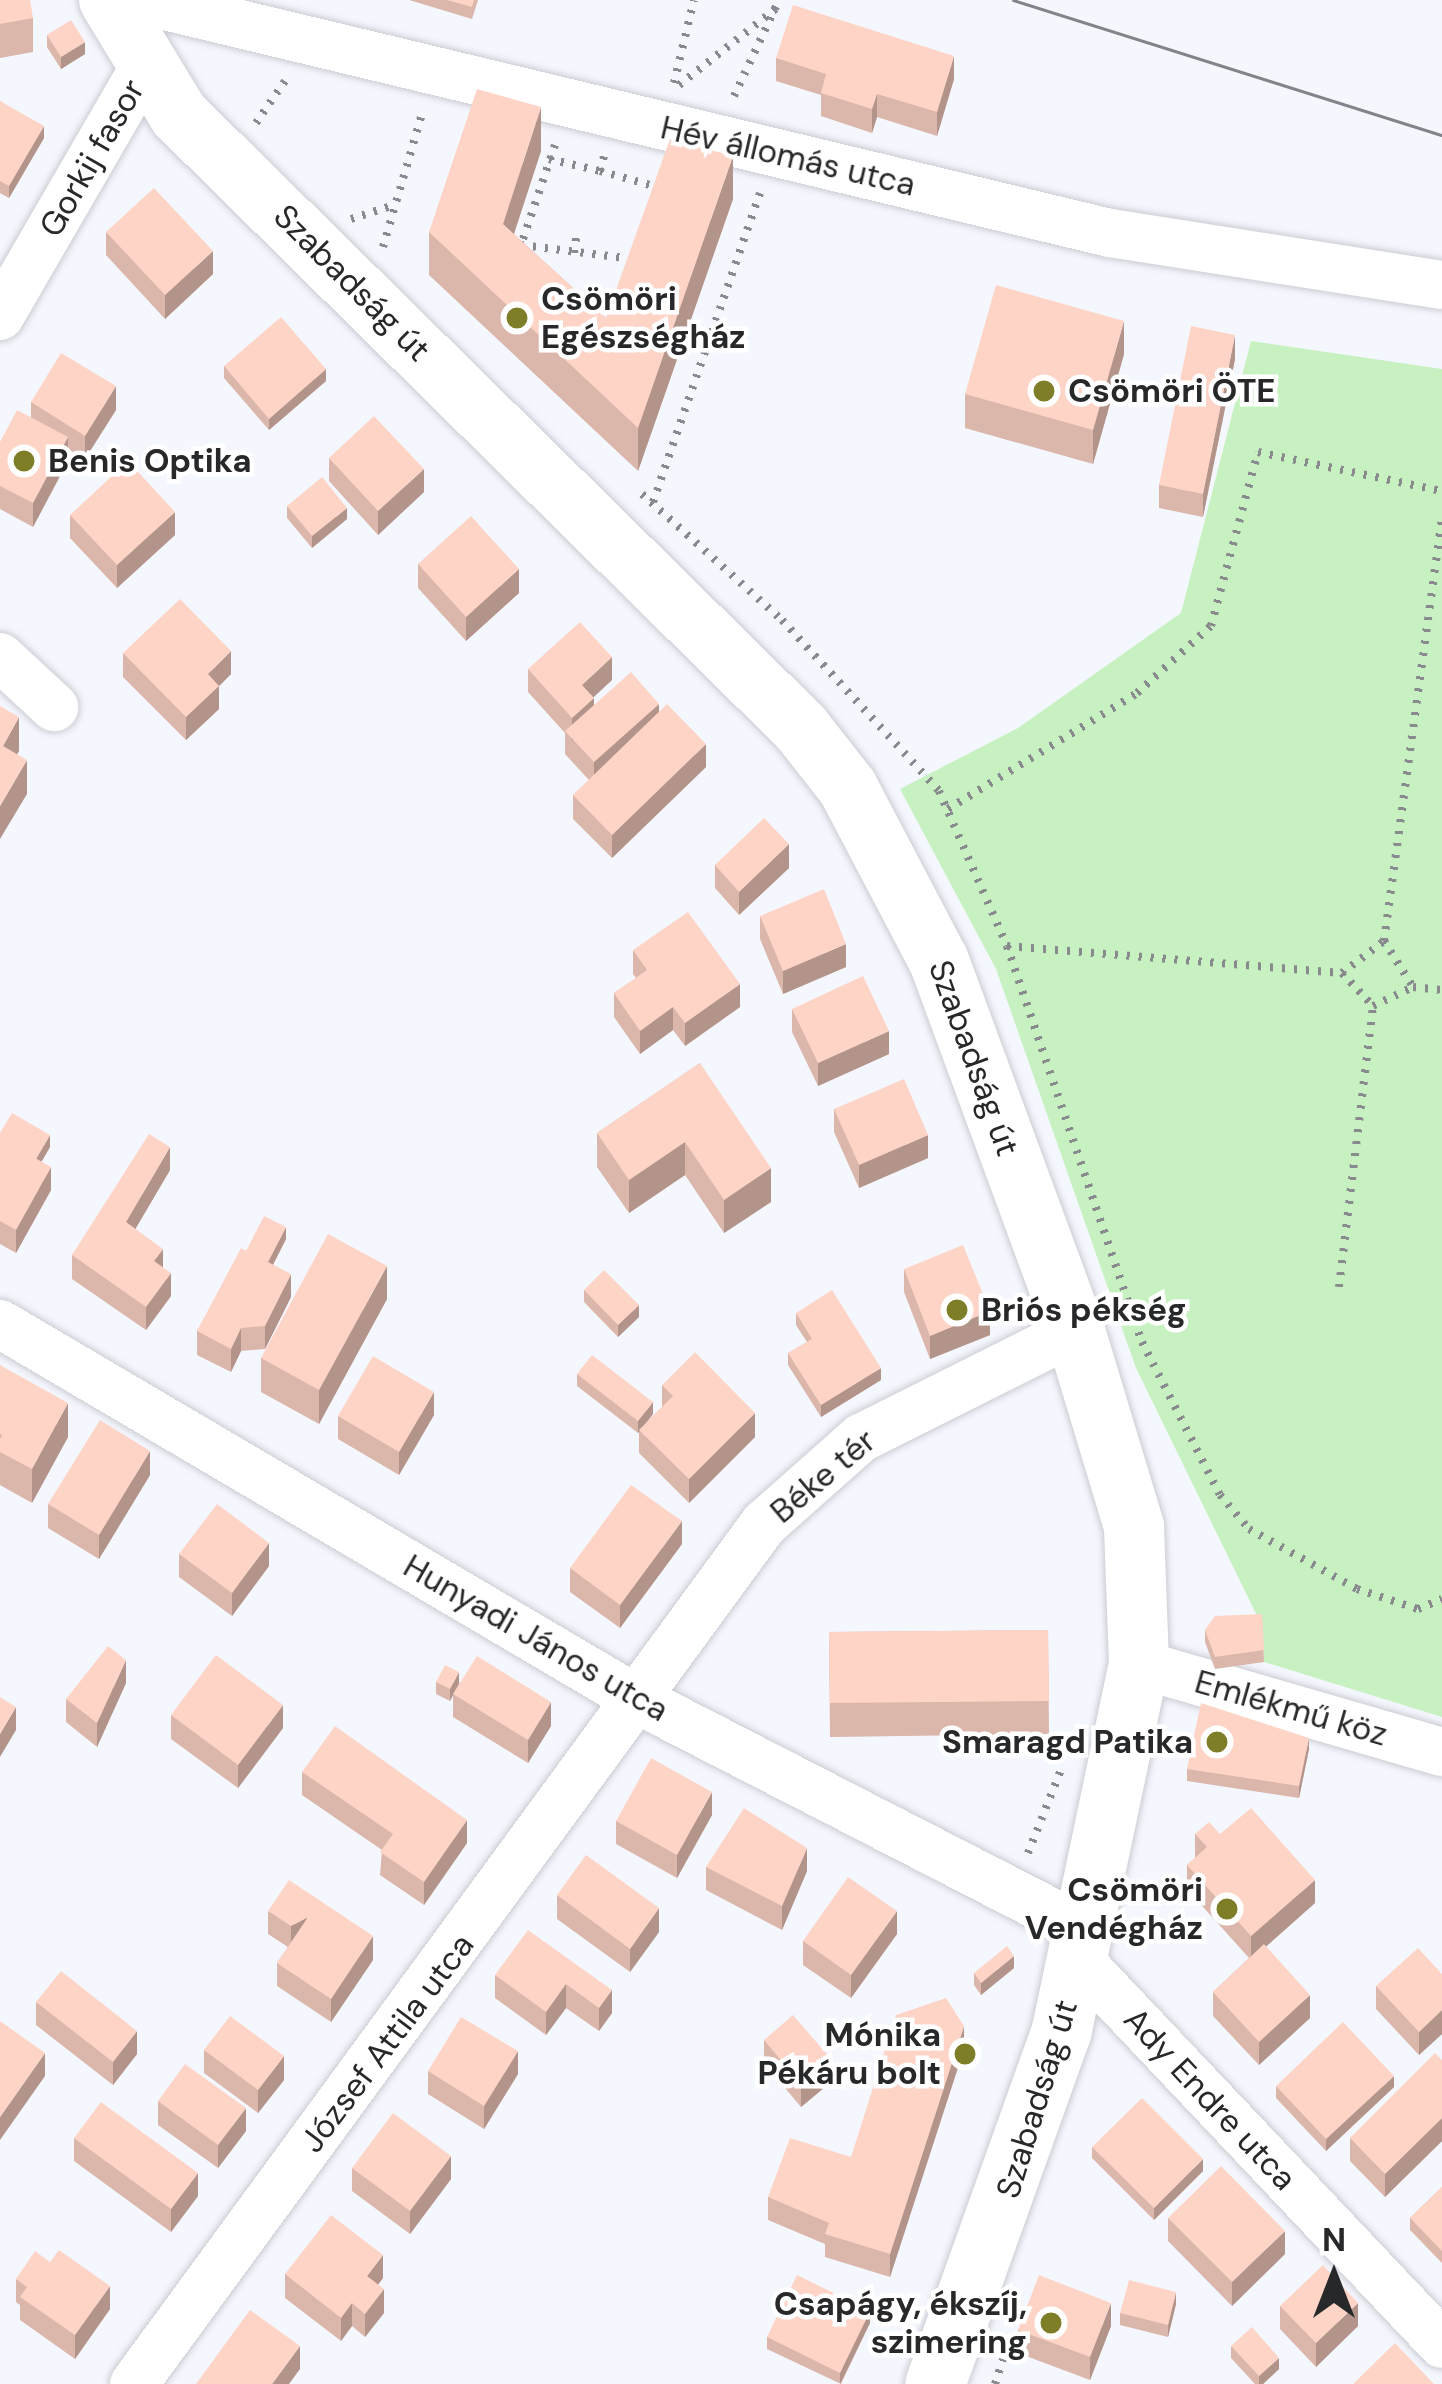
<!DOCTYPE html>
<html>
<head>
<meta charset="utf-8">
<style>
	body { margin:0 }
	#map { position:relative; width:1442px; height:2384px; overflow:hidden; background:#f5f7fe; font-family:"DM Sans",sans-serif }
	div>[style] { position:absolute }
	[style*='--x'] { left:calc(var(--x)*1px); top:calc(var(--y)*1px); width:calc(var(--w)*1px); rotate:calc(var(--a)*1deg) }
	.green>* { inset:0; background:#c7f1c1 }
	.path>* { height:8px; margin-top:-4px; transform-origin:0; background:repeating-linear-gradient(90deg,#888a8e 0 3px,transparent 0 12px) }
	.roads { filter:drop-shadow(0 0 3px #cbcdd3) drop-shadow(0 0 3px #cbcdd3) }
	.minor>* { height:48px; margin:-24px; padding:0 24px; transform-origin:24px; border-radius:24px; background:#fff }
	.tertiary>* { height:60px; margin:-30px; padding:0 30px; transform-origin:30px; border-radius:30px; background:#fff }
	.tram>* { height:3px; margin:-1.5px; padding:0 1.5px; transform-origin:1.5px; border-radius:1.5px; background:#828488 }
	.wall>* { inset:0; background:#dab6ab }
	.shaded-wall>* { inset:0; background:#b2948b }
	.building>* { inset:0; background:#fed4c7 }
	.dots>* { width:33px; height:33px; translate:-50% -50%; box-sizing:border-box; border:6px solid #fff; border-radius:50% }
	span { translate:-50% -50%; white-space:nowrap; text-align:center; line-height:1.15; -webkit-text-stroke:9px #fff; paint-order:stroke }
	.street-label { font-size:33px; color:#27282a }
	.poi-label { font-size:33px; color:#27282a; font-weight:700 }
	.left { translate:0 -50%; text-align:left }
	.right { translate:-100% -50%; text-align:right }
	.north { position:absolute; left:1274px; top:2216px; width:120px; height:120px; -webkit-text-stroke:9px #fff; paint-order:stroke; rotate:0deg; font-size:33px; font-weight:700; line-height:48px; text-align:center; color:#27282a }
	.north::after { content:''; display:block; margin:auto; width:42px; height:54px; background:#27282a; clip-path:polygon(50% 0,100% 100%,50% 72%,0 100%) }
</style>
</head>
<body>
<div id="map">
	<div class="green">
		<i style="clip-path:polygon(1251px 341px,1442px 369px,1442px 1717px,1264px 1662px,1262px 1626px,1136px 1368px,996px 969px,900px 789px,1018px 728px,1181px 613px)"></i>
	</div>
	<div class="path">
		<i style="--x:674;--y:83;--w:85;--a:-76.5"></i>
		<i style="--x:679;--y:85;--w:125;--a:-38.2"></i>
		<i style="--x:734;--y:96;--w:106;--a:-64.9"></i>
		<i style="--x:256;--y:123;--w:51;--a:-55.4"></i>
		<i style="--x:555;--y:145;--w:106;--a:108.8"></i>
		<i style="--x:521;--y:245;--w:113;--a:7.1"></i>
		<i style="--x:549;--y:159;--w:52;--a:13.2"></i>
		<i style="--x:600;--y:171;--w:16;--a:-75"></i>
		<i style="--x:600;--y:171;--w:59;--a:15.7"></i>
		<i style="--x:351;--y:219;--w:45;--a:-18"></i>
		<i style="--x:383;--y:247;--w:139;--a:-73.7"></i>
		<i style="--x:574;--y:253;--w:21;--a:-82"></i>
		<i style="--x:642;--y:494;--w:188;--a:42"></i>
		<i style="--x:782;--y:620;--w:232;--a:47.4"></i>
		<i style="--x:939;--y:791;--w:169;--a:66.3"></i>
		<i style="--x:1007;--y:946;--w:336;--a:4.6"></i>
		<i style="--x:1342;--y:973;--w:53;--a:-37.3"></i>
		<i style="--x:1384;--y:941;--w:54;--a:57.8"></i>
		<i style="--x:1413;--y:987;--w:29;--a:6"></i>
		<i style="--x:653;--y:502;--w:327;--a:-70.9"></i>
		<i style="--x:948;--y:809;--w:222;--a:-31.5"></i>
		<i style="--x:1137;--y:693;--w:100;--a:-42.2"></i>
		<i style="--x:1211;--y:626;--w:180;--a:-74.9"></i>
		<i style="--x:1258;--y:452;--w:188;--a:12"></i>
		<i style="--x:1384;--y:941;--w:428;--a:-82.2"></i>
		<i style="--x:1007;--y:946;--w:418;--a:71.2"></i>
		<i style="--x:1142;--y:1342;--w:172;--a:63"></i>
		<i style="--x:1220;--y:1495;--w:45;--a:49.5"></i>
		<i style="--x:1249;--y:1529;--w:124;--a:29.1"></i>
		<i style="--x:1357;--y:1589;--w:64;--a:18.2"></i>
		<i style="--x:1418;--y:1609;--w:26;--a:-23"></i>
		<i style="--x:1342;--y:973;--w:45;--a:46.8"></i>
		<i style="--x:1373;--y:1006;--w:44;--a:-25.4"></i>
		<i style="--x:1339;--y:1287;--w:283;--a:-83.1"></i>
		<i style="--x:1028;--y:1853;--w:92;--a:-68.4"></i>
		<i style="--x:995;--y:2384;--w:26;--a:-72"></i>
	</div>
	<div class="roads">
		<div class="minor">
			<i style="--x:140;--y:0;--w:998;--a:13.51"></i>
			<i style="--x:1110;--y:233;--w:336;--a:8.9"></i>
			<i style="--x:0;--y:316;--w:293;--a:-59.9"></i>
			<i style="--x:0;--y:657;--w:74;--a:42.8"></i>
			<i style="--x:0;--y:1324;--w:743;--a:30.5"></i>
			<i style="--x:640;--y:1701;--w:498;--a:27.2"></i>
			<i style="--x:1139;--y:1664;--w:316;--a:16.2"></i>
			<i style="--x:1077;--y:1958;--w:531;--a:46.6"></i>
			<i style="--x:134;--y:2384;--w:1066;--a:-53.78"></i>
			<i style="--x:764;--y:1524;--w:130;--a:-41.6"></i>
			<i style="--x:861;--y:1438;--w:239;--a:-26.6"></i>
		</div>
		<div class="tertiary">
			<i style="--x:109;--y:0;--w:135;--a:58.7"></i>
			<i style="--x:179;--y:115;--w:873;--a:44.58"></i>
			<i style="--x:801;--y:728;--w:76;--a:51.9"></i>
			<i style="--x:848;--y:788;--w:195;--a:62.3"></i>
			<i style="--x:939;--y:961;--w:394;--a:69.8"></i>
			<i style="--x:1075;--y:1331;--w:205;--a:73.2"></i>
			<i style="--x:1134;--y:1527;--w:137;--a:87.9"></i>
			<i style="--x:1139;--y:1664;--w:377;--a:101.9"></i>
			<i style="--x:1061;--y:2033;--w:373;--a:109.7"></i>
		</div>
	</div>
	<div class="tram">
		<i style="--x:1013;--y:0;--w:450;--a:17.5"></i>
	</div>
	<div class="wall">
		<i style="clip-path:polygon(0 0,33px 18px,33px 52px,0 58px)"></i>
		<i style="clip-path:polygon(409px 0,478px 0,472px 19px)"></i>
		<i style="clip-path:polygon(47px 35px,85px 54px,61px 69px,47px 47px)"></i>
		<i style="clip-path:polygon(776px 58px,954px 79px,937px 136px,877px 117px,872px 133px,821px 116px,821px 95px,776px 81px)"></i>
		<i style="clip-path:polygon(0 89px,0 101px,44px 138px,9px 198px,0 193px)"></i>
		<i style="clip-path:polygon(541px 151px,514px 234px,606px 318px,733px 199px,638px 471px,429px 275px,429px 232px)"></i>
		<i style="clip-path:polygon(106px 232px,213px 274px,165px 319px,106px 255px)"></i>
		<i style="clip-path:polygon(1124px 354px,1093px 464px,965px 428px,965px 394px)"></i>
		<i style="clip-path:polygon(1235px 359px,1203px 517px,1159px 508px,1159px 485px)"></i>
		<i style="clip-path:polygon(224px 366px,326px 381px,269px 430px,224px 378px)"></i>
		<i style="clip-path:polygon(31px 402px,116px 410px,85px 459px,68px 449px,68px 461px,33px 527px,0 509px,0 442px,31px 417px)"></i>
		<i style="clip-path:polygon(329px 458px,424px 492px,378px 535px,329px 481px)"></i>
		<i style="clip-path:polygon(287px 506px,347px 519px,312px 548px,287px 518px)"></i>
		<i style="clip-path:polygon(70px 515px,175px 535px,117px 588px,70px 538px)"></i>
		<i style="clip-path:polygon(418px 564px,519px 593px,466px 641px,418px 588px)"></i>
		<i style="clip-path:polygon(123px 653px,231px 674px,219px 686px,219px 709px,186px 740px,123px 677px)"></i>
		<i style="clip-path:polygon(528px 669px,612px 680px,593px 697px,594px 705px,659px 712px,706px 767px,612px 858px,573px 819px,573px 795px,589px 780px,565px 754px,565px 733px,528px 692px)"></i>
		<i style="clip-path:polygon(715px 865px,789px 868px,739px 915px,715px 888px)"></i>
		<i style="clip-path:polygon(760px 916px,846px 967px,783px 994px,760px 939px)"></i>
		<i style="clip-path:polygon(633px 950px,740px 1007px,685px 1046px,673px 1030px,640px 1054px,614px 1017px,614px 993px,636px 978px,633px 974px)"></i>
		<i style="clip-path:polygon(792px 1009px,889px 1054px,818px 1086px,792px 1032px)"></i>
		<i style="clip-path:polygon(700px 1063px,771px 1202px,724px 1233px,685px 1175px,629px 1213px,597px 1167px,597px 1133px)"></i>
		<i style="clip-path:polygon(834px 1109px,928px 1158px,859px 1188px,834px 1132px)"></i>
		<i style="clip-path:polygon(0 1133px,50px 1147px,41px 1162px,51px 1190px,16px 1253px,0 1244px)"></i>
		<i style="clip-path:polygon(170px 1170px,135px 1229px,163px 1267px,171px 1296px,146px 1330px,72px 1279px,72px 1255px)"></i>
		<i style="clip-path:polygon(286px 1239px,273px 1265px,291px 1297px,265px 1349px,241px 1351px,231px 1372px,197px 1355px,197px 1331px,246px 1251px)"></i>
		<i style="clip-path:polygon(904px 1269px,990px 1335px,930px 1359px,904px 1292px)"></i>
		<i style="clip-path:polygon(584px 1290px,639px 1317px,618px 1337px,584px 1302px)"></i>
		<i style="clip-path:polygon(387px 1299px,319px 1424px,261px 1392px,261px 1358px)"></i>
		<i style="clip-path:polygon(796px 1313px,881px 1380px,821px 1417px,788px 1365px,788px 1353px,807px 1342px,796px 1325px)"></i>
		<i style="clip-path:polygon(0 1365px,68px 1437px,32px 1503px,0 1485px)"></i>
		<i style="clip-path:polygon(577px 1374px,653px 1414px,646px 1423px,662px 1407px,662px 1385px,755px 1437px,689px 1503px,639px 1453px,639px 1432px,638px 1433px,577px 1386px)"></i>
		<i style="clip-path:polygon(434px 1415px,399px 1475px,338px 1439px,338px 1416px)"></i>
		<i style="clip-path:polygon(150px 1475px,99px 1559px,48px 1528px,48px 1504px)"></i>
		<i style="clip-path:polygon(682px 1544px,620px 1628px,570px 1592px,570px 1568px)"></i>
		<i style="clip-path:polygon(179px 1554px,269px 1566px,232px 1616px,179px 1577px)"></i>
		<i style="clip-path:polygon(1262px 1614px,1264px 1662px,1215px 1669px,1205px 1642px,1205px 1630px)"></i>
		<i style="clip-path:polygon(1048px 1630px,1049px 1734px,830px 1737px,829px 1632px)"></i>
		<i style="clip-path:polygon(436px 1682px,459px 1683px,551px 1726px,528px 1763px,453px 1717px,453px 1695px,450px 1701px,436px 1694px)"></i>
		<i style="clip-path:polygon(126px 1683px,97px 1747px,66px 1722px,66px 1699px)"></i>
		<i style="clip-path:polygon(171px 1715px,283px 1728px,238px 1788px,171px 1739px)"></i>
		<i style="clip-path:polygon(1309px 1749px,1299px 1798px,1187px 1781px,1187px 1769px)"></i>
		<i style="clip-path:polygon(302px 1772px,467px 1843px,424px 1905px,380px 1875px,382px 1850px,302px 1795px)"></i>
		<i style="clip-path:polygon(712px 1815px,677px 1878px,616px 1844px,616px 1821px)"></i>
		<i style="clip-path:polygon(1195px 1834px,1220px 1834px,1315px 1903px,1266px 1946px,1310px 2018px,1259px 2065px,1213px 2016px,1213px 1992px,1249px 1958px,1187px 1889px,1187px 1865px,1195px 1858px)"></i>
		<i style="clip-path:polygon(706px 1867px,807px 1871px,782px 1930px,706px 1890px)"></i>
		<i style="clip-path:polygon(557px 1895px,659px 1932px,630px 1972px,557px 1919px)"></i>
		<i style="clip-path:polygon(268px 1911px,373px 1960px,331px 2022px,277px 1986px,277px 1963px,288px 1947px,268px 1934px)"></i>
		<i style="clip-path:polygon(897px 1934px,851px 1998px,803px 1965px,803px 1941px)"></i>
		<i style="clip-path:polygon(1014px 1968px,981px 1995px,974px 1985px,974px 1973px)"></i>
		<i style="clip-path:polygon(1442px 1974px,1442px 2034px,1419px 2055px,1376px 2009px,1376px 1986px)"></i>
		<i style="clip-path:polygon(495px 1975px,612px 1990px,612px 2013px,599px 2031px,566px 2008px,546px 2035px,495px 1998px)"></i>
		<i style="clip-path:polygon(36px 2002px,137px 2054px,113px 2085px,36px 2025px)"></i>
		<i style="clip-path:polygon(764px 2040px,831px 2082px,801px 2107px,764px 2063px)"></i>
		<i style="clip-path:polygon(964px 2049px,890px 2277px,825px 2257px,825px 2244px,768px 2220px,768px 2197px,851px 2157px)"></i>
		<i style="clip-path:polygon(204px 2050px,284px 2080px,258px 2113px,204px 2073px)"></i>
		<i style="clip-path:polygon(1442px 2060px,1442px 2141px,1385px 2197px,1350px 2161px,1350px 2138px)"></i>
		<i style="clip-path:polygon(428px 2071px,518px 2074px,484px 2129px,428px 2094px)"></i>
		<i style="clip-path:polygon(1276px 2086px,1394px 2087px,1326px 2151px,1276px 2098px)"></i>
		<i style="clip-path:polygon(158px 2101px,246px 2131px,218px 2168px,158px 2125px)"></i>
		<i style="clip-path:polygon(74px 2138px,198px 2196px,171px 2232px,74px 2161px)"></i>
		<i style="clip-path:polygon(1092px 2147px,1203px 2171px,1154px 2220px,1092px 2158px)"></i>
		<i style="clip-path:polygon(352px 2168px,451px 2179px,410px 2234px,352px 2191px)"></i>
		<i style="clip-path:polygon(1442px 2187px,1442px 2263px,1410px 2230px,1410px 2218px)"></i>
		<i style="clip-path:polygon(1168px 2218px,1285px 2254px,1232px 2306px,1168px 2241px)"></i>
		<i style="clip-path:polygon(285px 2274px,383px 2278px,378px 2285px,384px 2313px,365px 2337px,352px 2326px,341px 2341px,285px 2298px)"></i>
		<i style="clip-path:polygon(16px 2279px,110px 2309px,75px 2359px,20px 2320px,20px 2305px,16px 2302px)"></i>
		<i style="clip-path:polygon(1176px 2304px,1168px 2337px,1120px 2325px,1120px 2313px)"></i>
		<i style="clip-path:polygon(1280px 2306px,1358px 2326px,1316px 2367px,1280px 2329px)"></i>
		<i style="clip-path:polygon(870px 2323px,841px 2384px,767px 2349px,767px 2337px)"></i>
		<i style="clip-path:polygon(1111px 2326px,1090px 2380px,1018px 2353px,1018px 2330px)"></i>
		<i style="clip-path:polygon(1231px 2346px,1279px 2369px,1263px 2384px,1255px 2384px,1231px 2358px)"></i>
	</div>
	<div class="shaded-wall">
		<i style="clip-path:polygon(85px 42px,85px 54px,61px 69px,61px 57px)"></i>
		<i style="clip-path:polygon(954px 56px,954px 79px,937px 136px,937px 112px)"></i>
		<i style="clip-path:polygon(877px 94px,877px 117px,872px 133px,872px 109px)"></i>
		<i style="clip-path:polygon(541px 107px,541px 151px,503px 267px,503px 224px)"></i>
		<i style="clip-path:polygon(44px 126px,44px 138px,9px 198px,9px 186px)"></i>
		<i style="clip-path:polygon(733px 156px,733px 199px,638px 471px,638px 428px)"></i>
		<i style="clip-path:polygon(213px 251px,213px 274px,165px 319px,165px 295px)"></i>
		<i style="clip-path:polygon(1124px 321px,1124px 354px,1093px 464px,1093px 430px)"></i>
		<i style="clip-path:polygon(1235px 335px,1235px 359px,1203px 517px,1203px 494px)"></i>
		<i style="clip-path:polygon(326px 369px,326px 381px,269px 430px,269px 419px)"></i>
		<i style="clip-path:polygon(116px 386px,116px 410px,85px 459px,85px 436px)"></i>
		<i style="clip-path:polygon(68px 437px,68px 461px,33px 527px,33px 503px)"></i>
		<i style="clip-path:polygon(424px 469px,424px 492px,378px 535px,378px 511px)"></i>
		<i style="clip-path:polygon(347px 508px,347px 519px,312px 548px,312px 536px)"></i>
		<i style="clip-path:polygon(175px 512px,175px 535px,117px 588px,117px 565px)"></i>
		<i style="clip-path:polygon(519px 569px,519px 593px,466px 641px,466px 617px)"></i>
		<i style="clip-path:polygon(231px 651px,231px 674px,219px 686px,219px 709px,186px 740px,186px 717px,208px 674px)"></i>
		<i style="clip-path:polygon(612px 657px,612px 680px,582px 708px,582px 685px)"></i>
		<i style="clip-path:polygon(594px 698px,594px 721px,572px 741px,572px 718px)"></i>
		<i style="clip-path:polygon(659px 704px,659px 727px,594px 786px,594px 762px)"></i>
		<i style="clip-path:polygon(19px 717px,19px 751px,3px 780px,3px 746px)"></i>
		<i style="clip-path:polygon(706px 744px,706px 767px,612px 858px,612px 835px)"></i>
		<i style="clip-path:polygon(27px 760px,27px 794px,0 839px,0 806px)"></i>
		<i style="clip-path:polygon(789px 844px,789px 868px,739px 915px,739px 892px)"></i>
		<i style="clip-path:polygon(846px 944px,846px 967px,783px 994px,783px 971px)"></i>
		<i style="clip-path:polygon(740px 984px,740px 1007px,685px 1046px,685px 1023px)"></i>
		<i style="clip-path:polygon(673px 1007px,673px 1030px,640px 1054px,640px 1031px)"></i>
		<i style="clip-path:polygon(889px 1031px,889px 1054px,818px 1086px,818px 1063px)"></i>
		<i style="clip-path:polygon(50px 1135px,50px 1147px,31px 1180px,31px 1168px)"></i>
		<i style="clip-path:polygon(928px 1135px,928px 1158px,859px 1188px,859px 1165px)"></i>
		<i style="clip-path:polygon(685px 1142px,685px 1175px,629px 1213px,629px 1180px)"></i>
		<i style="clip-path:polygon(170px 1147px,170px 1170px,126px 1245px,126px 1222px)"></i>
		<i style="clip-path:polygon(51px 1167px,51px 1190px,16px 1253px,16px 1230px)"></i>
		<i style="clip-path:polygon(771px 1168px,771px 1202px,724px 1233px,724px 1200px)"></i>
		<i style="clip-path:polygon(286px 1227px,286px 1239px,263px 1284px,263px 1272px)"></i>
		<i style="clip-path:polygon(163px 1249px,163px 1272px,154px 1261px)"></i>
		<i style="clip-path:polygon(387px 1266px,387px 1299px,319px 1424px,319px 1390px)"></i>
		<i style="clip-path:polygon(171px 1273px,171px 1296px,146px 1330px,146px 1307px)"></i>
		<i style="clip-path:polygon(291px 1274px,291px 1297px,265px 1349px,265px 1326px)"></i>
		<i style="clip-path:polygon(639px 1305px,639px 1317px,618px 1337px,618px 1325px)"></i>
		<i style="clip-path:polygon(990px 1311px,990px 1335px,930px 1359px,930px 1336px)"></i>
		<i style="clip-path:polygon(241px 1328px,241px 1351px,231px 1372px,231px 1349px)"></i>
		<i style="clip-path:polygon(881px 1368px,881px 1380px,821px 1417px,821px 1405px)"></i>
		<i style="clip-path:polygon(434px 1392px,434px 1415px,399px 1475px,399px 1452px)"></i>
		<i style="clip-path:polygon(653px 1402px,653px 1414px,638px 1433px,638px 1421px)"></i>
		<i style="clip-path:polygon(68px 1403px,68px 1437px,32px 1503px,32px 1469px)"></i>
		<i style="clip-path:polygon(755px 1413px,755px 1437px,689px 1503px,689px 1479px)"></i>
		<i style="clip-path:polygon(150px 1451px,150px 1475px,99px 1559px,99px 1535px)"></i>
		<i style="clip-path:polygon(682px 1521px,682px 1544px,620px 1628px,620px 1605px)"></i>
		<i style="clip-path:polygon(269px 1543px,269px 1566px,232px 1616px,232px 1593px)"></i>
		<i style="clip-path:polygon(126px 1660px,126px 1683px,97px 1747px,97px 1723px)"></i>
		<i style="clip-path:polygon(459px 1672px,459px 1683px,450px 1701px,450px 1689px)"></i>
		<i style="clip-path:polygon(551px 1702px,551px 1726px,528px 1763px,528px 1740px)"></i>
		<i style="clip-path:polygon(283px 1705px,283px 1728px,238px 1788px,238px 1765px)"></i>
		<i style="clip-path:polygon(16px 1707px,16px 1730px,0 1757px,0 1734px)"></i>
		<i style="clip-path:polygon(1309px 1738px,1309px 1749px,1299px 1798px,1299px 1786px)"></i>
		<i style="clip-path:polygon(712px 1792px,712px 1815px,677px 1878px,677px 1855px)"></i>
		<i style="clip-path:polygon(467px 1820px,467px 1843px,424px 1905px,424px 1882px)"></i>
		<i style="clip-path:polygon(807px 1848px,807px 1871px,782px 1930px,782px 1906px)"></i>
		<i style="clip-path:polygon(1315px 1880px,1315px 1903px,1251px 1960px,1251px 1936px)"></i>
		<i style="clip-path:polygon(659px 1908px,659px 1932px,630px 1972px,630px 1949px)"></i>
		<i style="clip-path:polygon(897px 1911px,897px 1934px,851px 1998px,851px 1975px)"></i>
		<i style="clip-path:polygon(308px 1917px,291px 1950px,291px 1926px)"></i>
		<i style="clip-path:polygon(373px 1936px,373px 1960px,331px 2022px,331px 1999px)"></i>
		<i style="clip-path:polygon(1014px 1956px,1014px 1968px,981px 1995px,981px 1983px)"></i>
		<i style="clip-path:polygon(566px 1984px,566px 2008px,546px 2035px,546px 2012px)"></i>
		<i style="clip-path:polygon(612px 1990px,612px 2013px,599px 2031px,599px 2008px)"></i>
		<i style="clip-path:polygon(1310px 1995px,1310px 2018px,1259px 2065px,1259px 2042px)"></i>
		<i style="clip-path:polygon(1442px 2010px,1442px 2034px,1419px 2055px,1419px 2032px)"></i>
		<i style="clip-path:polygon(964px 2026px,964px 2049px,890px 2277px,890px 2254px)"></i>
		<i style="clip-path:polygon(137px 2031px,137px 2054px,113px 2085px,113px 2062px)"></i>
		<i style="clip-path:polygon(518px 2051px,518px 2074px,484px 2129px,484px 2106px)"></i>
		<i style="clip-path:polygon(45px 2053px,45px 2076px,0 2140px,0 2117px)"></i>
		<i style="clip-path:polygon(284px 2056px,284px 2080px,258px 2113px,258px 2090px)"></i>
		<i style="clip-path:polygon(831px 2059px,831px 2082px,801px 2107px,801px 2084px)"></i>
		<i style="clip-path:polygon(1394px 2076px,1394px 2087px,1326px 2151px,1326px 2139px)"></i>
		<i style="clip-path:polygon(246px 2108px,246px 2131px,218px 2168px,218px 2145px)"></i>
		<i style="clip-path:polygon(1442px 2118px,1442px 2141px,1385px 2197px,1385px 2174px)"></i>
		<i style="clip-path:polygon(451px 2156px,451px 2179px,410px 2234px,410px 2211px)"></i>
		<i style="clip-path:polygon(1203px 2159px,1203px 2171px,1154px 2220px,1154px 2208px)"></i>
		<i style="clip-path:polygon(198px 2173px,198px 2196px,171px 2232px,171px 2209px)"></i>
		<i style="clip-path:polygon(1285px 2231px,1285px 2254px,1232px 2306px,1232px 2282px)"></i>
		<i style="clip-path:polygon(383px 2255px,383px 2278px,367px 2299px,367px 2276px)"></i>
		<i style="clip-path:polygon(110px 2286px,110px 2309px,75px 2359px,75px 2335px)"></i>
		<i style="clip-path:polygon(384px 2289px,384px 2313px,365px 2337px,365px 2314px)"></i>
		<i style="clip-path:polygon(1176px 2292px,1176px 2304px,1168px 2337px,1168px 2325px)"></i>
		<i style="clip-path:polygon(352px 2303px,352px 2326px,341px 2341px,341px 2318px)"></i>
		<i style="clip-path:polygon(1111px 2303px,1111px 2326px,1090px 2380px,1090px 2357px)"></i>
		<i style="clip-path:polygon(1358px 2303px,1358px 2326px,1316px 2367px,1316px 2343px)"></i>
		<i style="clip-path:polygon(870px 2311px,870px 2323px,840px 2384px,840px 2373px)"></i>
		<i style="clip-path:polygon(300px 2346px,300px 2369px,289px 2384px,272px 2384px)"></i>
		<i style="clip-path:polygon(1279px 2358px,1279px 2369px,1263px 2384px,1259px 2384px,1259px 2376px)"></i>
	</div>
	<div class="building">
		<i style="clip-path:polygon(0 0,30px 0,33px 18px,0 24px)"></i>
		<i style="clip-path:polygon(447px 0,474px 0,472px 7px)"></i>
		<i style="clip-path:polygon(793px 5px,954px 56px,937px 112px,877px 94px,872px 109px,821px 93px,826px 74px,776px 58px)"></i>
		<i style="clip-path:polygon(71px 20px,85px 42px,61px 57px,47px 35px)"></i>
		<i style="clip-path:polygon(477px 89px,541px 107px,503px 224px,606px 318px,670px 139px,733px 156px,638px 428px,429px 232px)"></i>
		<i style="clip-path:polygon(0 101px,44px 126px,9px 186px,0 181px)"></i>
		<i style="clip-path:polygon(154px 188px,213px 251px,165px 295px,106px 232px)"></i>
		<i style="clip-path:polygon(996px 285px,1124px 321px,1093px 430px,965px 394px)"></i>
		<i style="clip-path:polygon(281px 317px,326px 369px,269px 419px,224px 366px)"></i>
		<i style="clip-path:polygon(1191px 326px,1235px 335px,1203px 494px,1159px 485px)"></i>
		<i style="clip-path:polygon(61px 353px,116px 386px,85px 436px,31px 402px)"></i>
		<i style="clip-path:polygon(17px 410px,68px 437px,33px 503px,0 486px,0 442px)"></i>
		<i style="clip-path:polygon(374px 416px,424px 469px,378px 511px,329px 458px)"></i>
		<i style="clip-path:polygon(128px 461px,175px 512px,117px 565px,70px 515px)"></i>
		<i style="clip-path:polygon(322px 477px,347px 508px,312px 536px,287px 506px)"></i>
		<i style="clip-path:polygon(471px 516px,519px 569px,466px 617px,418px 564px)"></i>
		<i style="clip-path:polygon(180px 599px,231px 651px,208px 674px,219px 686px,186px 717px,123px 653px)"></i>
		<i style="clip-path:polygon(580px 622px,612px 657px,582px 685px,594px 698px,572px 718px,528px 669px)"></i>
		<i style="clip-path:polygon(631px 672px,659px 704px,594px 762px,565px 731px)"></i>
		<i style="clip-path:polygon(667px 704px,706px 744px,612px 835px,573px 795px)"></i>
		<i style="clip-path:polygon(0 706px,19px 717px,3px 746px,27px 760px,0 806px)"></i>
		<i style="clip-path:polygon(764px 818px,789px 844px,739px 892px,715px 865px)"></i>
		<i style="clip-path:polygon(824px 889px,846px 944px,783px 971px,760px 916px)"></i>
		<i style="clip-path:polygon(688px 912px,740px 984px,685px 1023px,673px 1007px,640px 1031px,614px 993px,647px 970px,633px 950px)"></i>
		<i style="clip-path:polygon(863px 976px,889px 1031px,818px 1063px,792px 1009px)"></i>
		<i style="clip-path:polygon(700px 1063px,771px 1168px,724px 1200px,685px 1142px,629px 1180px,597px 1133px)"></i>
		<i style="clip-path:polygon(904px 1079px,928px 1135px,859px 1165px,834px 1109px)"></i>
		<i style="clip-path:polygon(12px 1113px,50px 1135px,36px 1159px,0 1138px,0 1133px)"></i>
		<i style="clip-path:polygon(149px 1134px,170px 1147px,126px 1222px,163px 1249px,154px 1261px,171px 1273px,146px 1307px,72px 1255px)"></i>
		<i style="clip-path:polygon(0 1138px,51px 1167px,16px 1230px,0 1221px)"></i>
		<i style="clip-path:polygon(264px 1216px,286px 1227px,268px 1262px,246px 1251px)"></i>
		<i style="clip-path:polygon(328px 1234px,387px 1266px,319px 1390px,261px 1358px)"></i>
		<i style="clip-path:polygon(963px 1245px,990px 1311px,930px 1336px,904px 1269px)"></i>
		<i style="clip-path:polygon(241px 1248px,291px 1274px,265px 1326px,241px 1328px,231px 1349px,197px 1331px)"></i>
		<i style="clip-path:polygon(604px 1270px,639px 1305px,618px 1325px,584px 1290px)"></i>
		<i style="clip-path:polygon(832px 1290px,881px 1368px,821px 1405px,788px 1353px,812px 1339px,796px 1313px)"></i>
		<i style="clip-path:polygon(695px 1352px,755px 1413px,689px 1479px,639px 1430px,673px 1396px,662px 1385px)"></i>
		<i style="clip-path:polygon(592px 1355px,653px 1402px,638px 1421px,577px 1374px)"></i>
		<i style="clip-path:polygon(373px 1356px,434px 1392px,399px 1452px,338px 1416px)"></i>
		<i style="clip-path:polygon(0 1365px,68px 1403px,32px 1469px,0 1452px,0 1439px,2px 1435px,0 1434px)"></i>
		<i style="clip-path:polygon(100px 1420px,150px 1451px,99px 1535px,48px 1504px)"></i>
		<i style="clip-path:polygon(631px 1485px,682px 1521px,620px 1605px,570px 1568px)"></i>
		<i style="clip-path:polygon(217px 1504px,269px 1543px,232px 1593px,179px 1554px)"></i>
		<i style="clip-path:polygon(1262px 1614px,1264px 1650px,1215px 1657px,1205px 1630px,1215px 1616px)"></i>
		<i style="clip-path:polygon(1048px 1630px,1049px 1701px,830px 1703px,829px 1632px)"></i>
		<i style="clip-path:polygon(108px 1646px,126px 1660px,97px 1723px,66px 1699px)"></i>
		<i style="clip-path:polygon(216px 1655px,283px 1705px,238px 1765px,171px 1715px)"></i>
		<i style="clip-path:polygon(477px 1656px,551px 1702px,528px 1740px,453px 1694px)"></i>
		<i style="clip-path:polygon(445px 1665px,459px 1672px,450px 1689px,436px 1682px)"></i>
		<i style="clip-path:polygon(0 1697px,16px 1707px,0 1734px)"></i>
		<i style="clip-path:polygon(1201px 1703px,1309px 1738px,1299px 1786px,1187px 1769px)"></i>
		<i style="clip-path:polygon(335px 1726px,467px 1820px,424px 1882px,380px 1852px,393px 1834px,302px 1772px)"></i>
		<i style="clip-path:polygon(651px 1758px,712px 1792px,677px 1855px,616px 1821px)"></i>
		<i style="clip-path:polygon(744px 1808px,807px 1848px,782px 1906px,706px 1867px)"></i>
		<i style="clip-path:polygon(1251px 1808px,1315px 1880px,1251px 1936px,1187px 1865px,1207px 1847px,1195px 1834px,1209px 1822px,1220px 1834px)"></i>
		<i style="clip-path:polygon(586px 1855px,659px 1908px,630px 1949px,557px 1895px)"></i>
		<i style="clip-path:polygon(848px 1877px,897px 1911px,851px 1975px,803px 1941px)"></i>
		<i style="clip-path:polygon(289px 1880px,373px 1936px,331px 1999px,277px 1963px,308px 1917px,291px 1926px,268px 1911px)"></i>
		<i style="clip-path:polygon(528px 1930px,612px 1990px,599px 2008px,566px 1984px,546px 2012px,495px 1975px)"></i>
		<i style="clip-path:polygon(1264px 1944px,1310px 1995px,1259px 2042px,1213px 1992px)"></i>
		<i style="clip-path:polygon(1007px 1946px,1014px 1956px,981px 1983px,974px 1973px)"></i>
		<i style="clip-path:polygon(1418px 1948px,1442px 1974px,1442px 2010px,1419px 2032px,1376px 1986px)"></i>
		<i style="clip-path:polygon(61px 1971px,137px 2031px,113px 2062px,36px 2002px)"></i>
		<i style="clip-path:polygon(946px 1998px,964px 2026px,890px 2254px,825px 2234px,829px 2223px,768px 2197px,790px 2138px,851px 2157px,896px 2015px)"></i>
		<i style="clip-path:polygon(793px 2015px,831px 2059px,801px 2084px,764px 2040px)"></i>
		<i style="clip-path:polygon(230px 2016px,284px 2056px,258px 2090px,204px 2050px)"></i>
		<i style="clip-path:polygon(461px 2017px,518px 2051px,484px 2106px,428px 2071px)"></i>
		<i style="clip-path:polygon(0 2021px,45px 2053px,0 2117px)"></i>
		<i style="clip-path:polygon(1343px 2022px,1394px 2076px,1326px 2139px,1276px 2086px)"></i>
		<i style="clip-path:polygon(1435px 2053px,1442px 2060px,1442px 2118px,1385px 2174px,1350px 2138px)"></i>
		<i style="clip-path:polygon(185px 2064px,246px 2108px,218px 2145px,158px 2101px)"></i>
		<i style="clip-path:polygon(1142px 2098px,1203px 2159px,1154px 2208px,1092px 2147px)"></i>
		<i style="clip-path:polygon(101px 2102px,198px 2173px,171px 2209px,74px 2138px)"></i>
		<i style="clip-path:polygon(393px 2113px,451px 2156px,410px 2211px,352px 2168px)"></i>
		<i style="clip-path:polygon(1221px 2166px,1285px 2231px,1232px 2282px,1168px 2218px)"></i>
		<i style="clip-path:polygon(1442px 2187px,1442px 2251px,1410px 2218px)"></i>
		<i style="clip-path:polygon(331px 2215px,383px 2255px,367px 2276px,384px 2289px,365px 2314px,352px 2303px,341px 2318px,285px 2274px)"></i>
		<i style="clip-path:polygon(59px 2250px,110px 2286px,75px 2335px,20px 2297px,27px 2287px,16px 2279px,35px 2251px,50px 2262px)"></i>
		<i style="clip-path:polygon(1323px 2265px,1358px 2303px,1316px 2343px,1280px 2306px)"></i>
		<i style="clip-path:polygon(797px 2275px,870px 2311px,840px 2373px,767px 2337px)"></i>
		<i style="clip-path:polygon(1039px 2275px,1111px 2303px,1090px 2357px,1018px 2330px)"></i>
		<i style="clip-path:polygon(1129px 2280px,1176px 2292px,1168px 2325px,1120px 2313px)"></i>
		<i style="clip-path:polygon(250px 2310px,300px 2346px,272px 2384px,196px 2384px)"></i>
		<i style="clip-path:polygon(1252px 2327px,1279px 2358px,1259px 2376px,1231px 2346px)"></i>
		<i style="clip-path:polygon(1395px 2343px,1434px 2384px,1353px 2384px)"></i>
	</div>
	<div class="dots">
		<i style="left:517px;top:318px;background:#7d7e27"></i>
		<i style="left:1044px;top:391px;background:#7d7e27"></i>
		<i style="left:24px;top:461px;background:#7d7e27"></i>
		<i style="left:957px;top:1310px;background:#7d7e27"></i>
		<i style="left:1217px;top:1742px;background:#7d7e27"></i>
		<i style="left:1227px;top:1909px;background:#7d7e27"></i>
		<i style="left:965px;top:2054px;background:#7d7e27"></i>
		<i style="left:1051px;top:2323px;background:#7d7e27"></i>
	</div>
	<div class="street-label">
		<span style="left:788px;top:156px;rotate:13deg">Hév állomás utca</span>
		<span style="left:92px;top:158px;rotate:-60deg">Gorkij fasor</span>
		<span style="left:352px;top:283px;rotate:45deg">Szabadság út</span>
		<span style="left:974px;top:1058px;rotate:70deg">Szabadság út</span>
		<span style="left:823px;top:1476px;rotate:-40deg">Béke tér</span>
		<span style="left:536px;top:1638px;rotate:30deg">Hunyadi János utca</span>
		<span style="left:1291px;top:1708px;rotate:16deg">Emlékmű köz</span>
		<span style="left:387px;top:2043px;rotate:-53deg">József Attila utca</span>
		<span style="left:1037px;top:2099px;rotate:-73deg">Szabadság út</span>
		<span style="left:1210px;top:2099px;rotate:47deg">Ady Endre utca</span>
	</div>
	<div class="poi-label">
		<span class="left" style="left:541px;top:318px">Csömöri<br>Egészségház</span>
		<span class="left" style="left:1068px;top:391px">Csömöri ÖTE</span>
		<span class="left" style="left:48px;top:461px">Benis Optika</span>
		<span class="left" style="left:981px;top:1310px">Briós pékség</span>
		<span class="right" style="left:1193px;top:1742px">Smaragd Patika</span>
		<span class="right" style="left:1203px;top:1909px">Csömöri<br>Vendégház</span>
		<span class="right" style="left:941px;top:2054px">Mónika<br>Pékáru bolt</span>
		<span class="right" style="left:1027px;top:2323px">Csapágy, ékszíj,<br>szimering</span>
	</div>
	<div class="north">N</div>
</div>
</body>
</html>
